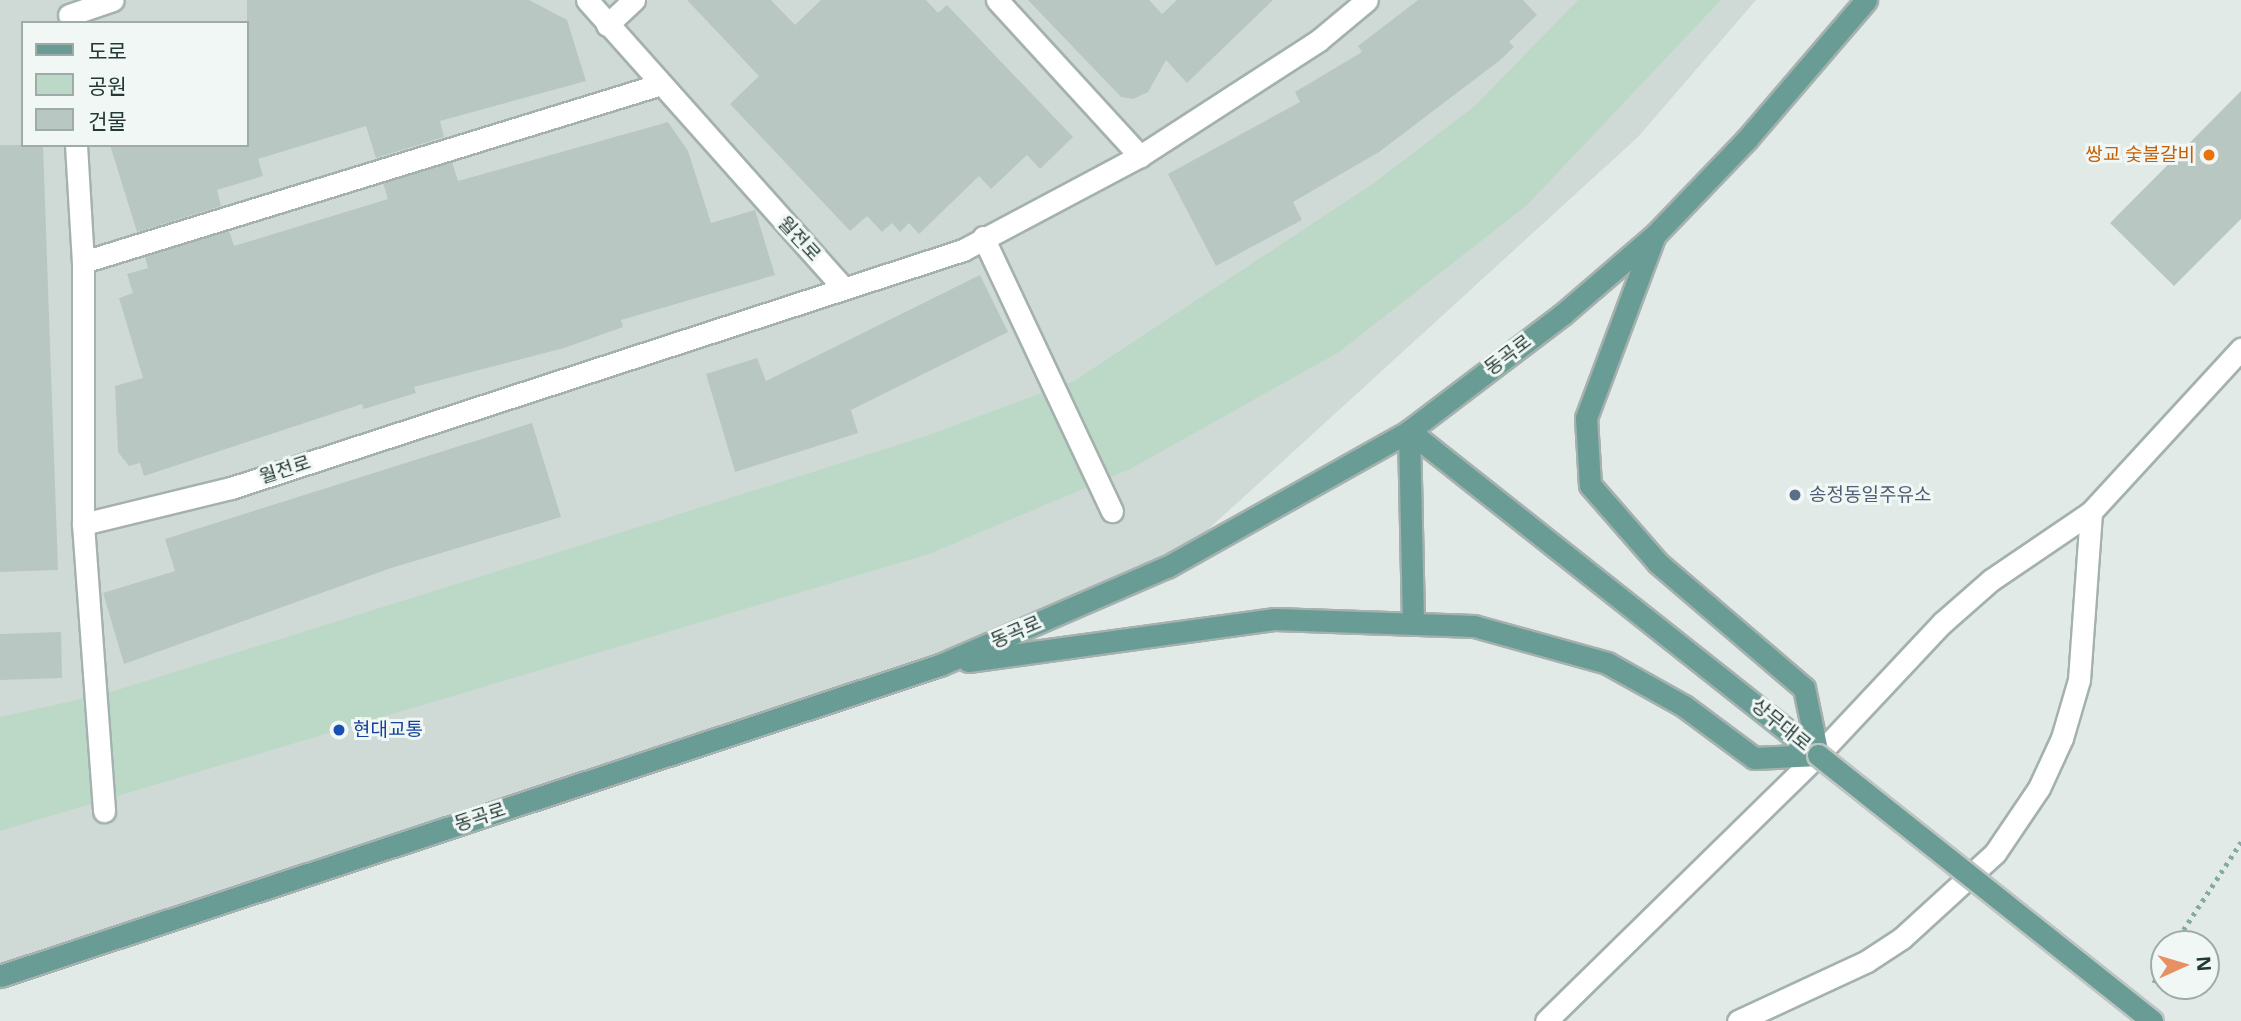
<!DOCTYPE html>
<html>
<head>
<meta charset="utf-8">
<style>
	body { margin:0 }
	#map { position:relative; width:2241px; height:1021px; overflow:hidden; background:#e1eae7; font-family:"Noto Sans","Noto Sans KR",sans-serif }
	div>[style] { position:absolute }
	.built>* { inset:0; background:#cfdad6 }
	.green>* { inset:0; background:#bbd9c6 }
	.building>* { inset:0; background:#b9c7c3 }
	.path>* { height:4.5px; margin-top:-2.25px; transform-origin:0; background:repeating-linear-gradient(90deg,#84aba3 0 3.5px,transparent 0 8.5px) }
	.roads { filter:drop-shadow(2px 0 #a4b1ae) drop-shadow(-2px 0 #a4b1ae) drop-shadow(0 2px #a4b1ae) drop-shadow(0 -2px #a4b1ae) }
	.minor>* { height:21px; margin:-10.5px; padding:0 10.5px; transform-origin:10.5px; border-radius:10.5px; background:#fff }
	.major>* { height:21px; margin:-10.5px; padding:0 10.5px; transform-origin:10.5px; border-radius:10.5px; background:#699c94 }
	.bridges { filter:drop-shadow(2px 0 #bdc4c2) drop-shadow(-2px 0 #bdc4c2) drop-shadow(0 2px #bdc4c2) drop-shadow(0 -2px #bdc4c2) }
	.major-bridge>* { height:21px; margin:-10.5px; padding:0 10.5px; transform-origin:10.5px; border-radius:10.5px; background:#699c94 }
	.dots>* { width:19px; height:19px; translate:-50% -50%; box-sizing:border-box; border:4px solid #f1f7f4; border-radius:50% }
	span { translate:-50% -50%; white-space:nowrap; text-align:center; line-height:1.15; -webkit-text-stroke:6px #f1f7f4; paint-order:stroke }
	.food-label { font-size:19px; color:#c56008 }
	.right { translate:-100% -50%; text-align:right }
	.street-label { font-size:19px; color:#233935 }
	.service-label { font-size:19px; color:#4e5e75 }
	.left { translate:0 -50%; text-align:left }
	.transit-label { font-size:19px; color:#164399 }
	.legend { position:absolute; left:21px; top:21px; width:228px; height:126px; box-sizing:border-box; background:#f1f7f4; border:2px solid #9faba8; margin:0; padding:9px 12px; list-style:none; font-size:21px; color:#233935 }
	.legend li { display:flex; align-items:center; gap:14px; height:35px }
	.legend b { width:35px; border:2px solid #9faba8 }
	.north { position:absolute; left:2150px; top:930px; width:70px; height:70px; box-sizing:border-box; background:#f1f7f4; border:2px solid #9faba8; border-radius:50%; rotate:86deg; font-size:19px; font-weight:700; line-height:28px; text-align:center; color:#233935 }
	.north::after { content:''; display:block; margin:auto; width:24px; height:32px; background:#e69063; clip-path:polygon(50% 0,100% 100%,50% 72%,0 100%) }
</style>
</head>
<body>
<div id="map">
	<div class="built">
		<div style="clip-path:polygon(evenodd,0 0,1756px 0,1638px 137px,1167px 567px,940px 665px,0 976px,0 0,23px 23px,247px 23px,247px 145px,23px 145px,23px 23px)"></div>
	</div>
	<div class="green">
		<div style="clip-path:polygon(1578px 0,1721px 0,1527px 205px,1339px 352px,1130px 469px,929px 554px,0 831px,0 717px,104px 694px,556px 553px,920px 438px,1074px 381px,1374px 183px,1476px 105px)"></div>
	</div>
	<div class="building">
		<div style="clip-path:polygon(247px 0,529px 0,567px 20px,586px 81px,440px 121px,444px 137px,376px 158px,366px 126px,258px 159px,263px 176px,217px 190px,221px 206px,137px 232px,110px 145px,247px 145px)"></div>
		<div style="clip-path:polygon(687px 0,771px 0,795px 25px,821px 0,926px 0,938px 13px,947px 5px,1073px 137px,1040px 169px,1027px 155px,991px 189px,979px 176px,919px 234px,909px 223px,900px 232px,892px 223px,882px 232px,867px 216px,850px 231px,730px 104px,759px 76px)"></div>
		<div style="clip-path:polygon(1028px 0,1149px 0,1162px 14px,1177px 0,1273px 0,1187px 83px,1166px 60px,1148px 92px,1133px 99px,1121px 97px)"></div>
		<div style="clip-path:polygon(1418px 0,1523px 0,1537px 15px,1509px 42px,1514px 47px,1499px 61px,1379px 152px,1293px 202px,1302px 220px,1216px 266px,1168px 174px,1300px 102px,1295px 92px,1362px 52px,1358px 46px)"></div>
		<div style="clip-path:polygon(2241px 91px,2241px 219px,2174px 286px,2110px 223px)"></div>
		<div style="clip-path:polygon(668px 122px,688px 151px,711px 223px,755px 210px,775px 275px,621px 320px,623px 327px,564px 348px,414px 387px,416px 393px,364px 409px,362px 404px,144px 476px,140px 463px,129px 466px,118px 452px,115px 386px,143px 378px,119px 298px,133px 293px,127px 274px,148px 268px,145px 257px,229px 231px,234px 246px,388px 199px,383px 183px,452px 162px,458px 181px)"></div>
		<div style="clip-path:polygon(0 145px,43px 145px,58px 570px,0 572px)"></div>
		<div style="clip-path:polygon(980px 275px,1008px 332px,851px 410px,858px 433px,735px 472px,706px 374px,757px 358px,766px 381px)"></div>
		<div style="clip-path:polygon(532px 423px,561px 517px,388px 569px,124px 664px,103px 593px,175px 571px,165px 539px)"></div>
		<div style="clip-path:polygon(61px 632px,62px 678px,0 680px,0 634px)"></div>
	</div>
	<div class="path">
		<div style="left:2174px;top:944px;width:122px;rotate:-56.7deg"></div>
		<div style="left:2154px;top:983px;width:25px;rotate:-67deg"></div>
	</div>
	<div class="roads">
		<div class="minor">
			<div style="left:587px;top:0;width:386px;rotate:48.3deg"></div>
			<div style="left:997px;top:0;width:212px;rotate:47.5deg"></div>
			<div style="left:69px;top:15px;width:46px;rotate:-18.8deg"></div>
			<div style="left:607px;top:25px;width:37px;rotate:-43deg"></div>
			<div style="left:76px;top:145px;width:117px;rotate:86.6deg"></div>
			<div style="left:83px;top:262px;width:262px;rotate:90deg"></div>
			<div style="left:83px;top:524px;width:152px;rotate:-13.7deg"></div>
			<div style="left:231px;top:488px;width:770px;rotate:-18.01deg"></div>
			<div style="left:963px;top:250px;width:200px;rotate:-28deg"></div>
			<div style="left:1140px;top:156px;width:213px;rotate:-32.9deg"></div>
			<div style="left:1319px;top:40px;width:62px;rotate:-39.8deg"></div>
			<div style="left:983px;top:237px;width:303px;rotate:64.8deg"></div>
			<div style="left:83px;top:262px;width:602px;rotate:-17.11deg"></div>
			<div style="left:83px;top:524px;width:288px;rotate:85.8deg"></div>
			<div style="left:1546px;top:1021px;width:380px;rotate:-44.4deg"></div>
			<div style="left:1818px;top:755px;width:181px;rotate:-46.8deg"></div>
			<div style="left:1942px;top:623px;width:65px;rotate:-41.3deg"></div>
			<div style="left:1991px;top:580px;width:121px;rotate:-34.2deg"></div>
			<div style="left:1738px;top:1021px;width:142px;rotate:-24.9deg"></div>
			<div style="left:1867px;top:961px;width:42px;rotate:-33.3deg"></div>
			<div style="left:1902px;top:938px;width:126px;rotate:-42.4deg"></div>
			<div style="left:1995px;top:853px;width:78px;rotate:-55.9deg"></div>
			<div style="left:2039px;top:788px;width:55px;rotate:-65.3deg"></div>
			<div style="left:2062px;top:738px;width:60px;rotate:-73.7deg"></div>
			<div style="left:2079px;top:680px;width:168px;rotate:-85.9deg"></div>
			<div style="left:2091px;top:512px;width:222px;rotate:-47.4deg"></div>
		</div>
		<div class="major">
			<div style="left:1654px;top:237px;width:193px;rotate:110.6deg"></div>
			<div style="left:1586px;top:418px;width:67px;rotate:86.6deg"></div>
			<div style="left:1590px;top:485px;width:103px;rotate:48.9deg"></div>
			<div style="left:1658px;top:563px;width:192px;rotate:40.6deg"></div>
			<div style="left:1804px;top:688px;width:68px;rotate:78.2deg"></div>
			<div style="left:1409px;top:431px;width:522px;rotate:38.39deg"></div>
			<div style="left:1409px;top:431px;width:189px;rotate:88.8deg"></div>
			<div style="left:968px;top:661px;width:310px;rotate:-7.8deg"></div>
			<div style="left:1275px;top:619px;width:199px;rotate:2deg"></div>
			<div style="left:1474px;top:626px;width:138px;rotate:15.5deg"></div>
			<div style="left:1607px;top:663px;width:88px;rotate:29.2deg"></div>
			<div style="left:1684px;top:706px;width:87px;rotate:36.6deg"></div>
			<div style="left:1754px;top:758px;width:64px;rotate:-2.7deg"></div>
			<div style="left:0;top:976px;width:990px;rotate:-18.31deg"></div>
			<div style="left:940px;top:665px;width:247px;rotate:-23.4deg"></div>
			<div style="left:1167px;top:567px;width:278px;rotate:-29.3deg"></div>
			<div style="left:1409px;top:431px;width:193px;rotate:-37.2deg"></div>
			<div style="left:1563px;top:314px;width:121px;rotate:-40.7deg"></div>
			<div style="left:1655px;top:235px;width:133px;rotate:-46.2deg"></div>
			<div style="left:1747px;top:139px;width:183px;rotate:-49.4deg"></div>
		</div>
	</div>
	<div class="bridges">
		<div class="major-bridge">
			<div style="left:1818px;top:755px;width:427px;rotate:38.5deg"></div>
		</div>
	</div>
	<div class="dots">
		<div style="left:2209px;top:155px;background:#e8710a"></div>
		<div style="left:1795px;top:495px;background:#5c6f8a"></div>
		<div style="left:339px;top:730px;background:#1a4fb4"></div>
	</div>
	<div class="food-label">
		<span class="right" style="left:2195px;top:155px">쌍교 숯불갈비</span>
	</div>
	<div class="street-label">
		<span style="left:799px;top:239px;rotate:47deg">월전로</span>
		<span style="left:1508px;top:355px;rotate:-37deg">동곡로</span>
		<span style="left:285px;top:470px;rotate:-18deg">월전로</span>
		<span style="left:1016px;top:632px;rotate:-23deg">동곡로</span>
		<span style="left:1781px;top:725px;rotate:39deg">상무대로</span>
		<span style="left:480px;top:817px;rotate:-18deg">동곡로</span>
	</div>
	<div class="service-label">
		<span class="left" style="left:1809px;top:495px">송정동일주유소</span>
	</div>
	<div class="transit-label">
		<span class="left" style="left:353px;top:730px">현대교통</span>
	</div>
	<ul class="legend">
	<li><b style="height:9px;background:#699c94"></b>도로</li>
	<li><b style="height:19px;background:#bbd9c6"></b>공원</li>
	<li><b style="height:19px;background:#b9c7c3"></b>건물</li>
	</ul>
	<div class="north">N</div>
</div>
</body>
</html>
